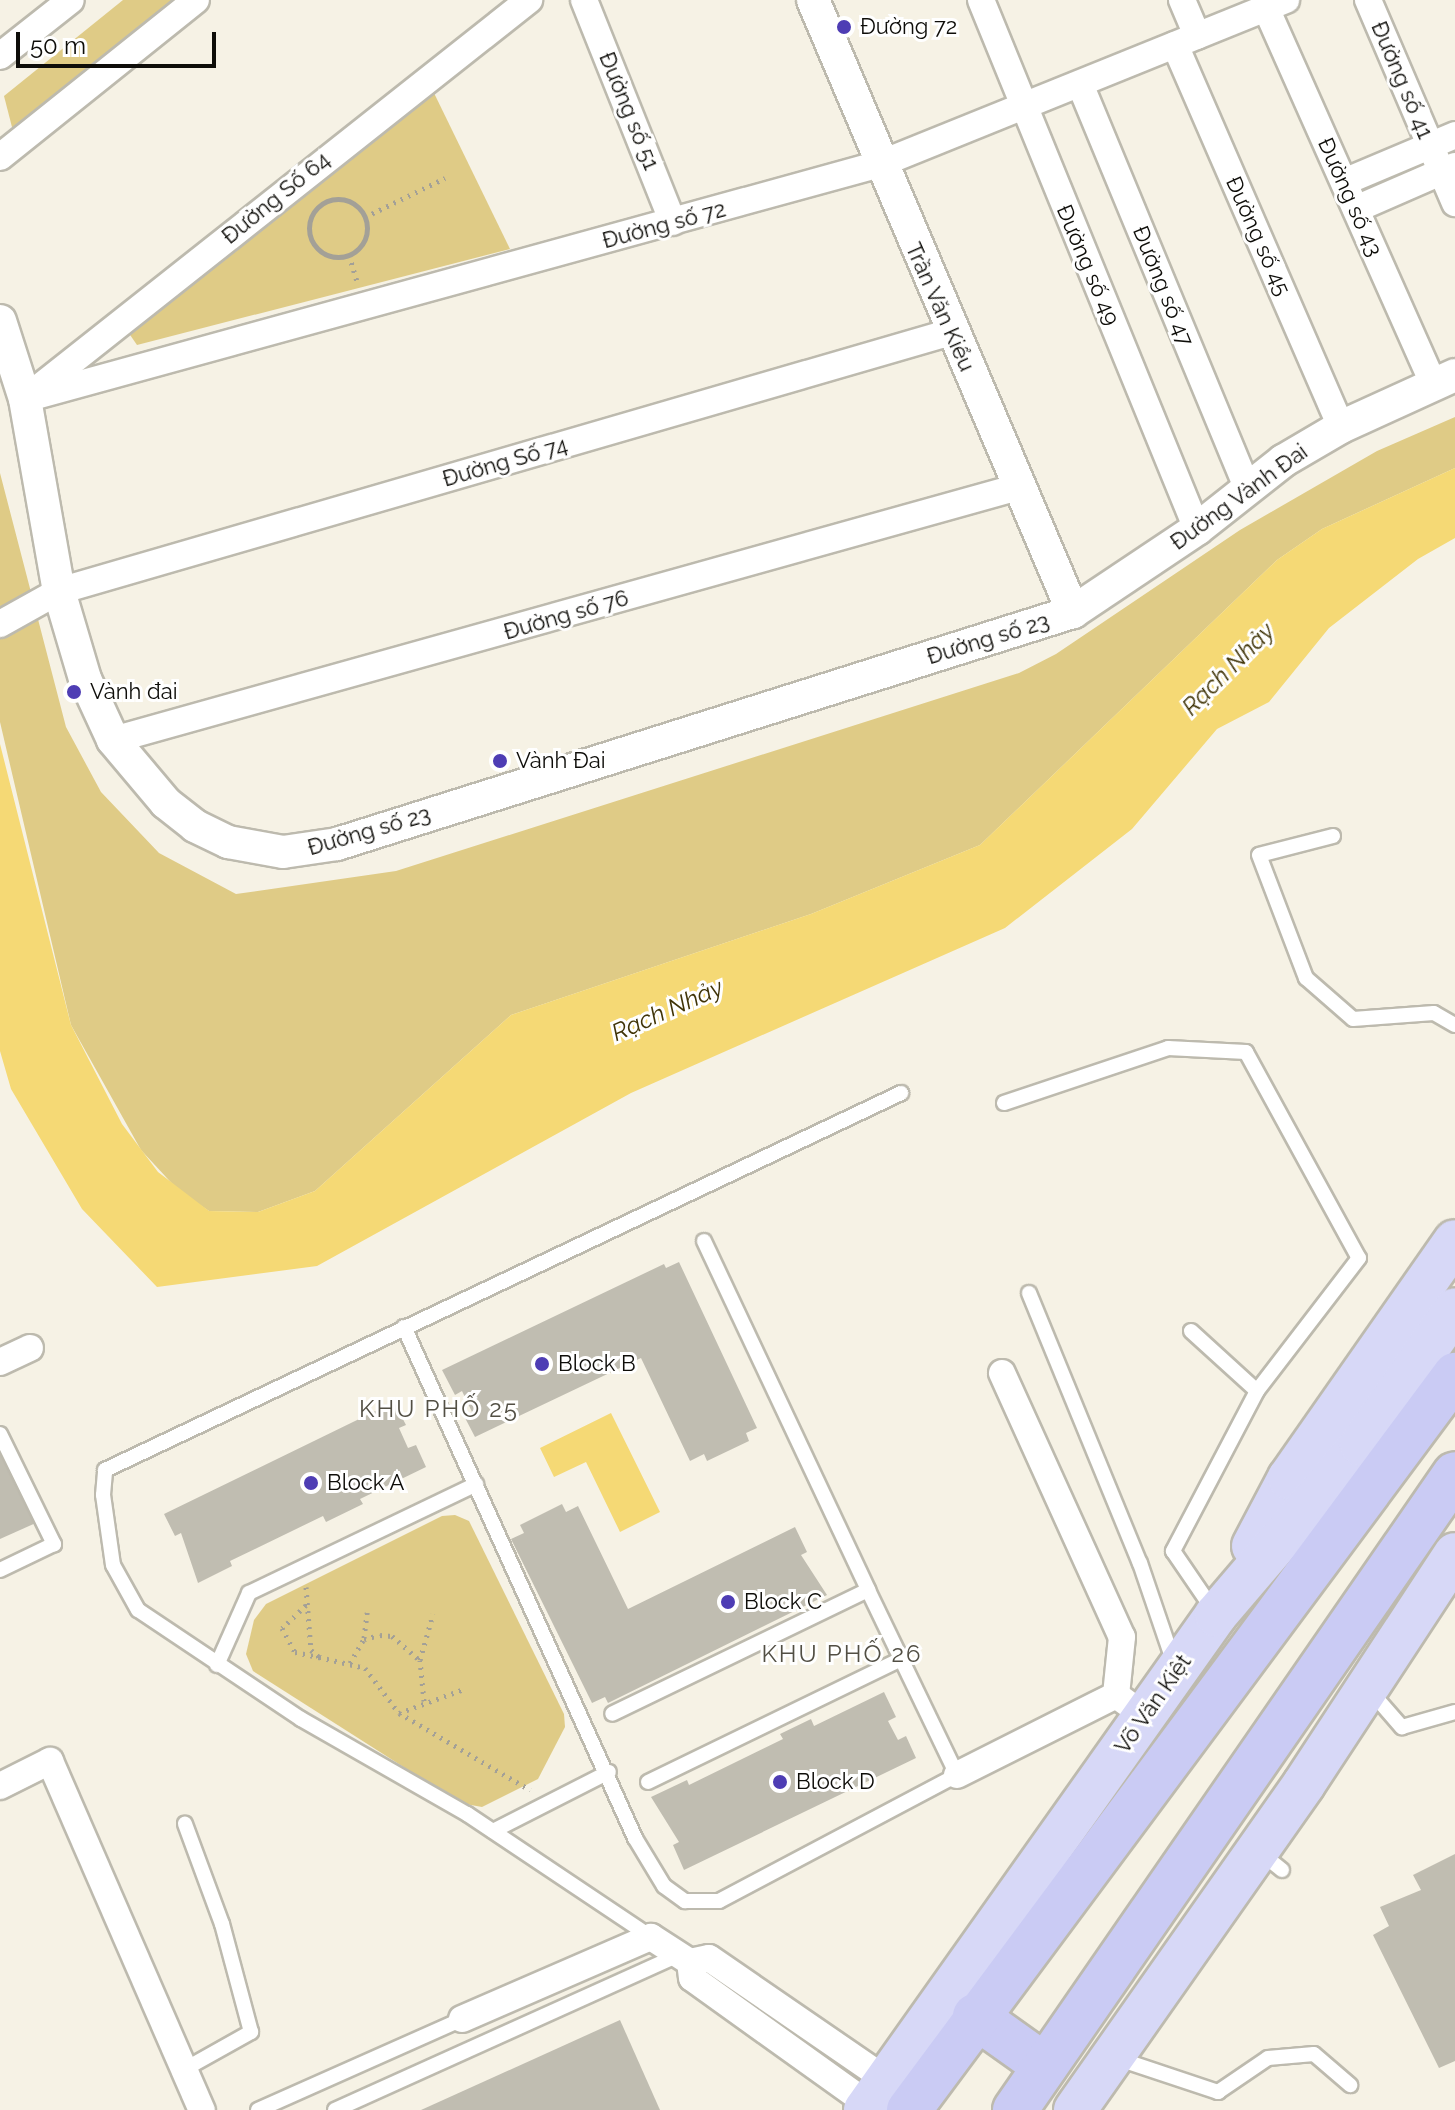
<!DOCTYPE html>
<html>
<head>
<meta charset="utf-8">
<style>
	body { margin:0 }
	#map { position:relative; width:1455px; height:2110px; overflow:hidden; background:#f6f2e5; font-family:Raleway,sans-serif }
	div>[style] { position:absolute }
	.green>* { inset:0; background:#dfcb86 }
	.water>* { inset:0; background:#f5d975 }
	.building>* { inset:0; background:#c0bdb1 }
	.path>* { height:5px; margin-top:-2.5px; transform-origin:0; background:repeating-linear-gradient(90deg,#a3a097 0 2px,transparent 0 8px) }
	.path>.ring { margin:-2.5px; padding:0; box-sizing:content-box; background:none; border:5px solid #a3a097; border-radius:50% }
	.roads { filter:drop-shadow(2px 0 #bdbaae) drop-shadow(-2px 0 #bdbaae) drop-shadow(0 2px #bdbaae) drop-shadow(0 -2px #bdbaae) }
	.service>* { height:14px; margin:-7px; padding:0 7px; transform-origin:7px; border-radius:7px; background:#fff }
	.minor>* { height:26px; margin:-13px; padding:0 13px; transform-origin:13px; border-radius:13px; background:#fff }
	.tertiary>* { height:32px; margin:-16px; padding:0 16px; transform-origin:16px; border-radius:16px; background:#fff }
	.primary>* { height:42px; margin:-21px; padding:0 21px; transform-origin:21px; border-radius:21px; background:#d7d8f7 }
	.trunk>* { height:44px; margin:-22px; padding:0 22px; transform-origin:22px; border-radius:22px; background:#cacbf4 }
	.dots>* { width:22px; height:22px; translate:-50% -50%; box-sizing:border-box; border:4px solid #fff; border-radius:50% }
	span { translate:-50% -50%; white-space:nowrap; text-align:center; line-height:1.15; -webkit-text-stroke:6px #fff; paint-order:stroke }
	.poi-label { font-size:22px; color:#0e0d09 }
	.left { translate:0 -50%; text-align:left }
	.street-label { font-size:22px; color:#0e0d09 }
	.water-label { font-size:24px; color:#403407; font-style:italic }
	.neighbourhood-label { font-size:24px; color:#524f44; letter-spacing:2px }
	.scale { position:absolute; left:16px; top:32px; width:200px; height:36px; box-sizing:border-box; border:4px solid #0e0d09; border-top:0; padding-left:10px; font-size:24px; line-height:28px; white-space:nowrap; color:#0e0d09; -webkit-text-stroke:6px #fff; paint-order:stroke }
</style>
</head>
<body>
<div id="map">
	<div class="green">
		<div style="clip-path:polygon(123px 0,176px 0,13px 131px,4px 96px)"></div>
		<div style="clip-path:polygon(433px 91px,510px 249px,137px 345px,126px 329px)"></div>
		<div style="clip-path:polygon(1455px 417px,1455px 468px,1322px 529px,1277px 560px,980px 845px,811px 914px,511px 1015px,315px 1191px,258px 1212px,209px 1211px,178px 1190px,141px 1150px,71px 1025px,0 722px,0 473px,66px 727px,101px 792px,159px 853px,236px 894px,396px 871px,1019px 673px,1056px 654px,1240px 530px,1377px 451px)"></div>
		<div style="clip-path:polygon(455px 1515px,469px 1521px,564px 1714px,565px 1727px,538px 1779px,482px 1807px,460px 1803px,253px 1671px,246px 1654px,254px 1620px,266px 1604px,442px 1516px)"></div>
	</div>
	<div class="water">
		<div style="clip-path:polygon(1455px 468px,1455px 538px,1418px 559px,1329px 628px,1269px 702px,1217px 729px,1132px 829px,1005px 928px,631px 1093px,317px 1266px,157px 1287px,82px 1209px,11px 1089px,0 1051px,0 744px,71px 1025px,122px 1124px,158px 1172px,209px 1211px,258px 1212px,315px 1191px,511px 1015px,811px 914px,980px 845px,1277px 560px,1322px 529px)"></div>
		<div style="clip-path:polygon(611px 1413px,660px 1512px,620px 1532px,586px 1462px,554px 1477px,540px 1448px)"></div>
	</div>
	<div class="building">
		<div style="clip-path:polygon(679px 1262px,757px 1428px,746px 1433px,749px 1441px,707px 1461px,704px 1454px,690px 1461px,641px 1358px,475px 1437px,464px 1416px,472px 1412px,462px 1391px,455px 1395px,442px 1370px,664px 1264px,666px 1268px)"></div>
		<div style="clip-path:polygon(394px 1402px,406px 1425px,399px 1428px,408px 1448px,416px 1445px,426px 1467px,360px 1499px,363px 1504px,326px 1522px,323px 1516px,230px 1561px,232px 1566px,198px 1583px,181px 1533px,175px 1536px,164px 1514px)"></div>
		<div style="clip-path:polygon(0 1445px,38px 1522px,0 1539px)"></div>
		<div style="clip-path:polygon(562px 1504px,566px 1512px,578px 1506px,628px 1609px,795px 1527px,807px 1552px,801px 1555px,827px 1595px,608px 1703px,605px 1697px,592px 1703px,511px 1539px,524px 1533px,520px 1525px)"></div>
		<div style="clip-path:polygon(884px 1692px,896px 1717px,888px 1721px,898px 1740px,906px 1736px,916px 1758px,684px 1870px,673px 1845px,679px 1842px,651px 1797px,687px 1780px,689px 1785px,783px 1739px,780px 1734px,811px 1719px,814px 1726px)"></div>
		<div style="clip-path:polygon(1455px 1854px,1455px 2061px,1439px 2068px,1373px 1935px,1389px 1926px,1380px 1907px,1421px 1890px,1413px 1875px)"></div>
		<div style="clip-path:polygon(620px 2020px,660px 2110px,421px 2110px)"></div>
	</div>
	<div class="path">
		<div class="ring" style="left:309px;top:199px;width:53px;height:53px"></div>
		<div style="left:365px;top:217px;width:89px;rotate:-26deg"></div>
		<div style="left:349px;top:255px;width:27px;rotate:73deg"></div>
		<div style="left:306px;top:1587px;width:63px;rotate:85.5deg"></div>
		<div style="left:311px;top:1650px;width:11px;rotate:41deg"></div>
		<div style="left:319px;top:1657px;width:47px;rotate:13.4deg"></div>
		<div style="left:365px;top:1668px;width:56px;rotate:52.9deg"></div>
		<div style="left:399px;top:1713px;width:152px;rotate:30.4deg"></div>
		<div style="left:306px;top:1605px;width:33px;rotate:136deg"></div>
		<div style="left:282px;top:1628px;width:27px;rotate:62deg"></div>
		<div style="left:295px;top:1652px;width:25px;rotate:12deg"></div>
		<div style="left:364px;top:1638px;width:26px;rotate:-83deg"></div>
		<div style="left:350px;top:1663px;width:28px;rotate:-60deg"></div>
		<div style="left:364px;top:1639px;width:16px;rotate:-14deg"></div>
		<div style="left:380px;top:1635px;width:12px;rotate:5deg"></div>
		<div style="left:392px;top:1636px;width:37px;rotate:41deg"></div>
		<div style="left:424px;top:1701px;width:41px;rotate:-95.6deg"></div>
		<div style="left:420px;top:1660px;width:48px;rotate:-74.2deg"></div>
		<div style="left:399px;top:1713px;width:69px;rotate:-20.3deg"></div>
	</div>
	<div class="roads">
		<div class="service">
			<div style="left:1333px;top:836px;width:76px;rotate:165.6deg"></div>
			<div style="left:1259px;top:855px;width:132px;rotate:69.1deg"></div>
			<div style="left:1306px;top:978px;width:62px;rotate:41.1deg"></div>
			<div style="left:1353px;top:1019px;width:81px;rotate:-4.2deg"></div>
			<div style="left:1434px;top:1013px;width:24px;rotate:30deg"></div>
			<div style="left:1004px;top:1103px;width:173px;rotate:-18.5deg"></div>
			<div style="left:1168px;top:1048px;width:78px;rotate:2.9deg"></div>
			<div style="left:1246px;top:1052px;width:235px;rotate:61.3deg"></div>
			<div style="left:1359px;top:1258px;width:168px;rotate:127.5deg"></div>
			<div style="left:704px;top:1241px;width:386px;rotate:64.8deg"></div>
			<div style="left:1029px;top:1293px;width:292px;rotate:67.7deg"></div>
			<div style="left:1140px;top:1563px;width:106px;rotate:71.2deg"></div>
			<div style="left:404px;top:1327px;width:561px;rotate:65.67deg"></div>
			<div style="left:635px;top:1838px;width:56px;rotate:58.9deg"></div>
			<div style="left:664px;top:1886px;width:26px;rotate:36deg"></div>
			<div style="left:685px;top:1901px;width:34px"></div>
			<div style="left:719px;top:1901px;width:269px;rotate:-27.9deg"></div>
			<div style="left:957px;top:1775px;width:205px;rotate:-115.7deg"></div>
			<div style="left:868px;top:1590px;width:284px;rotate:154.2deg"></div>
			<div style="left:1191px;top:1331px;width:89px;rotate:42.3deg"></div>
			<div style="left:1257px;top:1391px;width:181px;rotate:117.7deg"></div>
			<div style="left:1173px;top:1551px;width:73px;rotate:55.7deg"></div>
			<div style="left:0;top:1434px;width:123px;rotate:63.9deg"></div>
			<div style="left:54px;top:1544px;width:60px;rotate:154.3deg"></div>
			<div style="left:217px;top:1665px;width:79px;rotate:-66deg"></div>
			<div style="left:249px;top:1593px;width:252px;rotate:-25.6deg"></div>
			<div style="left:1379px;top:1701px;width:35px;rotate:49deg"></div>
			<div style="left:1402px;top:1727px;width:55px;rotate:-15.8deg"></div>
			<div style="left:648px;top:1782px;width:281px;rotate:-25.9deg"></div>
			<div style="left:493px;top:1831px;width:130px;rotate:-27deg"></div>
			<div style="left:1261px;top:1853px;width:27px;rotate:39deg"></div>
			<div style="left:651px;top:1937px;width:221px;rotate:-146.2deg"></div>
			<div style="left:467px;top:1814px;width:191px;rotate:-150.2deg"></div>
			<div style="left:301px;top:1719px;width:196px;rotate:-146.2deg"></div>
			<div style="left:138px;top:1610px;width:51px;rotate:-119.1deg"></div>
			<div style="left:113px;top:1565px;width:71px;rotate:-98.1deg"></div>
			<div style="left:103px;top:1495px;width:25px;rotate:-85deg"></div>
			<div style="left:105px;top:1470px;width:881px;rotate:-25.34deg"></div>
			<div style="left:1116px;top:2058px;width:108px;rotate:18.4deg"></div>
			<div style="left:1218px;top:2092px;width:60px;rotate:-34.2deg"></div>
			<div style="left:1268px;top:2058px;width:46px;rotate:-5deg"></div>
			<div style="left:1314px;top:2054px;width:48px;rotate:40.7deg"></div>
			<div style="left:185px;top:2069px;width:76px;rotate:-29.3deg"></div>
			<div style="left:251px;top:2032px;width:112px;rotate:-105deg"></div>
			<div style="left:222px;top:1924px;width:107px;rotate:-110.3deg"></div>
			<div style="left:258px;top:2110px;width:223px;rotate:-24deg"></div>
			<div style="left:335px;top:2110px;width:379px;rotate:-24.3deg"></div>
		</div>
		<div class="minor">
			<div style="left:584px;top:0;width:239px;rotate:68.2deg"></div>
			<div style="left:981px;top:0;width:571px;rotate:67.79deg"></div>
			<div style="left:1182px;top:0;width:39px;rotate:67deg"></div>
			<div style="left:1368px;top:0;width:221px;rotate:66.8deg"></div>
			<div style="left:1266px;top:8px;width:413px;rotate:66deg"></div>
			<div style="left:1175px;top:45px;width:417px;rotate:66.5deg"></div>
			<div style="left:0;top:56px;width:90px;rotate:-38.3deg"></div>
			<div style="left:1080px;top:84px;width:437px;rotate:67.5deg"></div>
			<div style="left:0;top:157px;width:251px;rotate:-38.7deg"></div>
			<div style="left:1344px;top:182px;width:121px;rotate:-22.9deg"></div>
			<div style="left:1356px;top:209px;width:108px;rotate:-23.5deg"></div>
			<div style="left:36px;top:390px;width:629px;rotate:-38.35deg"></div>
			<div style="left:25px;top:399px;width:887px;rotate:-15.37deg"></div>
			<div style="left:880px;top:164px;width:438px;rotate:-22deg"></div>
			<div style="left:0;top:624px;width:68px;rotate:-29.2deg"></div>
			<div style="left:59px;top:591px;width:929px;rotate:-16.19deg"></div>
			<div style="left:113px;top:740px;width:940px;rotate:-15.62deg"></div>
			<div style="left:0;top:1362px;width:33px;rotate:-25deg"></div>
			<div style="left:1002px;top:1373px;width:290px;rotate:65.6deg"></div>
			<div style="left:1122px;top:1637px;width:58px;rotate:95.9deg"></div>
			<div style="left:957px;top:1775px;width:178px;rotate:-26.7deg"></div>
			<div style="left:1116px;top:1695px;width:17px;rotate:36deg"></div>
			<div style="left:0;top:1786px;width:56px;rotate:-26.6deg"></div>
			<div style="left:50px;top:1761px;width:381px;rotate:66.5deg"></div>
			<div style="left:462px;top:2019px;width:206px;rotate:-23.5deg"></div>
			<div style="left:651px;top:1937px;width:46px;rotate:32.7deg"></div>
			<div style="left:868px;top:2104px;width:216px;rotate:-144.4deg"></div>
			<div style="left:692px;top:1978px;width:16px;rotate:-97deg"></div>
			<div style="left:690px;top:1962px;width:19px;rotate:-12deg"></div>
			<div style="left:709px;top:1958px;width:214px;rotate:34.5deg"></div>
		</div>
		<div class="tertiary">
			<div style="left:813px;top:0;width:665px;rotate:66.98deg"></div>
			<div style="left:0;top:321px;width:82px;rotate:72.2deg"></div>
			<div style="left:25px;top:399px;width:195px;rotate:80deg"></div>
			<div style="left:59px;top:591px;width:92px;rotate:73.5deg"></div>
			<div style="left:85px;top:679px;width:67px;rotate:65.3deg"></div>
			<div style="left:113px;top:740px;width:82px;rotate:49.9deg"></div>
			<div style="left:166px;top:803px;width:37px;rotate:38deg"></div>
			<div style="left:195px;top:826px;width:37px;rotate:26deg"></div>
			<div style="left:228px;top:842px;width:56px;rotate:10.3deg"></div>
			<div style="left:283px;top:852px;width:55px;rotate:-8.4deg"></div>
			<div style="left:337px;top:844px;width:772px;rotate:-17.5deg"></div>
			<div style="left:1073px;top:612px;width:149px;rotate:-33.8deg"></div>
			<div style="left:1197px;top:529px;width:110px;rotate:-38.3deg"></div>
			<div style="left:1283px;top:461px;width:67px;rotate:-30.4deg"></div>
			<div style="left:1341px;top:427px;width:125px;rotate:-24.5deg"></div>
		</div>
		<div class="primary">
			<div style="left:1253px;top:1546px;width:77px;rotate:-62.1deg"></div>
			<div style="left:1289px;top:1478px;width:289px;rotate:-55deg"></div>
			<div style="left:865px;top:2110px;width:607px;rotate:-54.66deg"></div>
			<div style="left:1216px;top:1615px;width:223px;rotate:-49.5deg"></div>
			<div style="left:1361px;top:1445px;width:165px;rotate:-55.3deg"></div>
			<div style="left:1075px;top:2110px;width:398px;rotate:-54.9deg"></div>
			<div style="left:1304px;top:1784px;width:275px;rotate:-56.7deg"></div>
		</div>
		<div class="trunk">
			<div style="left:975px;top:2016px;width:86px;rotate:35.5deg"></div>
			<div style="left:909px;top:2110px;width:916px;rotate:-53.39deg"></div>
			<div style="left:1015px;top:2110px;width:773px;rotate:-55.32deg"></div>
		</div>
	</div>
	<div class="dots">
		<div style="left:844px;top:27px;background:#4e3db4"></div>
		<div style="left:74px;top:692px;background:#4e3db4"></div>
		<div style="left:500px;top:761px;background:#4e3db4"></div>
		<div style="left:542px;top:1364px;background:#4e3db4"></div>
		<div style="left:311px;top:1483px;background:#4e3db4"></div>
		<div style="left:728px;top:1602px;background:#4e3db4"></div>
		<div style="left:780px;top:1782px;background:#4e3db4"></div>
	</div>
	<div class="poi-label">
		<span class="left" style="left:860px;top:27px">Đường 72</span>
		<span class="left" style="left:90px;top:692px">Vành đai</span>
		<span class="left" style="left:516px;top:761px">Vành Đai</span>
		<span class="left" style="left:558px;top:1364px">Block B</span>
		<span class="left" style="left:327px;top:1483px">Block A</span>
		<span class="left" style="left:744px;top:1602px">Block C</span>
		<span class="left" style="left:796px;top:1782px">Block D</span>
	</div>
	<div class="street-label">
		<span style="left:1402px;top:80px;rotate:67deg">Đường số 41</span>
		<span style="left:629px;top:111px;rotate:68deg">Đường số 51</span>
		<span style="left:1350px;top:197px;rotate:66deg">Đường số 43</span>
		<span style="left:276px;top:198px;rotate:-39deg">Đường Số 64</span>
		<span style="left:664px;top:225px;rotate:-15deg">Đường số 72</span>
		<span style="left:1258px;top:236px;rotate:66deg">Đường số 45</span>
		<span style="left:1088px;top:265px;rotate:67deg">Đường số 49</span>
		<span style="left:1163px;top:286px;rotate:68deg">Đường số 47</span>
		<span style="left:940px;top:307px;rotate:66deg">Trần Văn Kiểu</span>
		<span style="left:505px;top:462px;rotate:-16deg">Đường Số 74</span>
		<span style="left:1239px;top:497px;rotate:-36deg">Đường Vành Đai</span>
		<span style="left:566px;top:615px;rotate:-16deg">Đường số 76</span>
		<span style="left:988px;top:639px;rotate:-17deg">Đường số 23</span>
		<span style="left:369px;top:831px;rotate:-16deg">Đường số 23</span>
		<span style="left:1153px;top:1704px;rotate:-55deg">Võ Văn Kiệt</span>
	</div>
	<div class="water-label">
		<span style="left:1228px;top:669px;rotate:-45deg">Rạch Nhảy</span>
		<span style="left:667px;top:1010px;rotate:-24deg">Rạch Nhảy</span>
	</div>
	<div class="neighbourhood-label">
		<span style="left:439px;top:1409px">KHU PHỐ 25</span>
		<span style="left:842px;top:1654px">KHU PHỐ 26</span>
	</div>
	<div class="scale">50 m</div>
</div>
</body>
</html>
